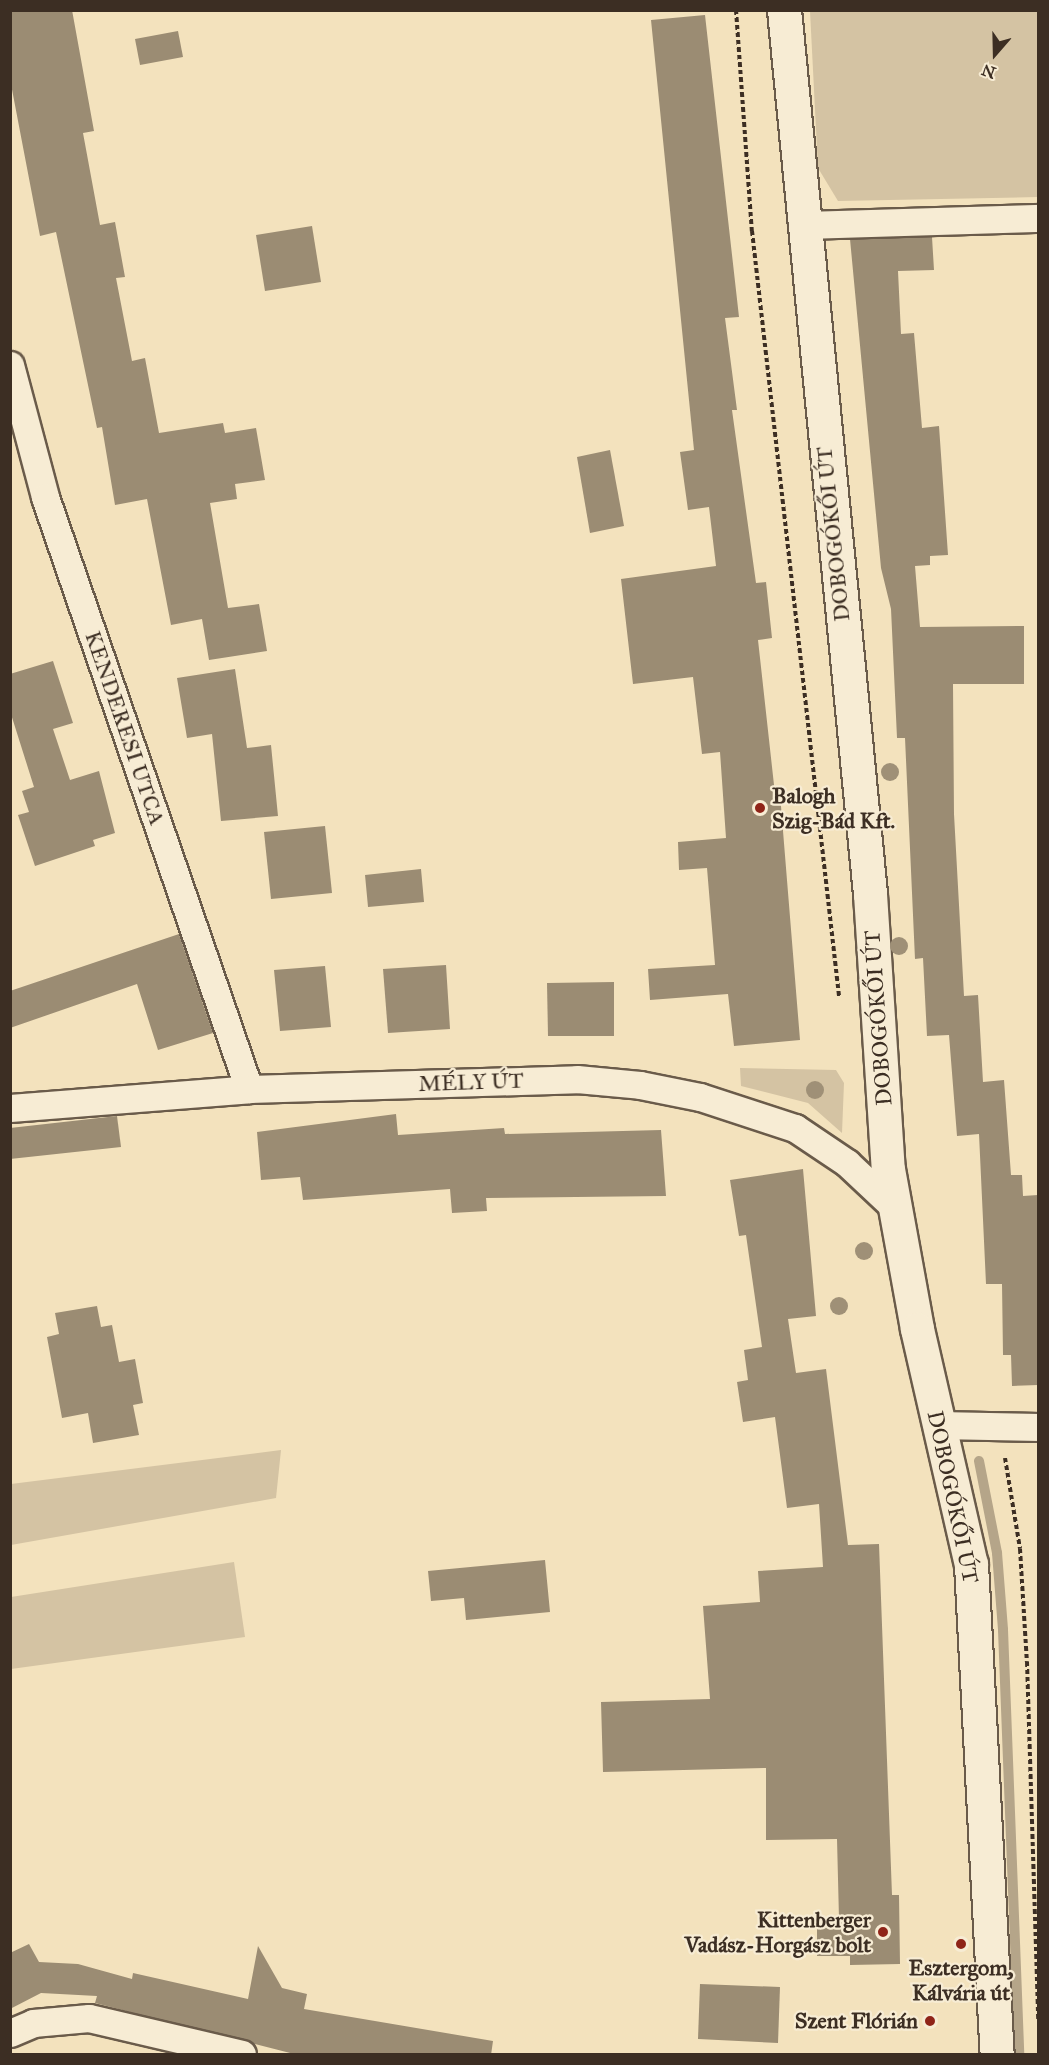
<!DOCTYPE html>
<html>
<head>
<meta charset="utf-8">
<style>
	body { margin:0 }
	#map { position:relative; width:1049px; height:2065px; overflow:hidden; background:#f3e2bd; font-family:"IM FELL Great Primer",serif }
	div>[style] { position:absolute }
	.green>* { inset:0; background:#d4c3a3 }
	.stream>* { height:10px; margin:-5px; padding:0 5px; transform-origin:5px; border-radius:5px; background:#b5a589 }
	.building>* { inset:0; background:#9b8c73 }
	.path>* { height:4px; margin-top:-2px; transform-origin:0; background:repeating-linear-gradient(90deg,#3c2e23 0 4.5px,transparent 0 7.5px) }
	.roads { filter:drop-shadow(2px 0 #6a5b4a) drop-shadow(-2px 0 #6a5b4a) drop-shadow(0 2px #6a5b4a) drop-shadow(0 -2px #6a5b4a) }
	.minor>* { height:27px; margin:-13.5px; padding:0 13.5px; transform-origin:13.5px; border-radius:13.5px; background:#f7ecd4 }
	.secondary>* { height:33px; margin:-16.5px; padding:0 16.5px; transform-origin:16.5px; border-radius:16.5px; background:#f7ecd4 }
	.trees>* { width:18px; height:18px; margin:-9px; border-radius:50%; background:#9f9077 }
	.dots>* { width:16px; height:16px; translate:-50% -50%; box-sizing:border-box; border:3px solid #f7ecd4; border-radius:50% }
	span { translate:-50% -50%; white-space:nowrap; text-align:center; line-height:1.15; -webkit-text-stroke:4.5px #f7ecd4; paint-order:stroke }
	.street-label { font-size:22px; color:#3c2e23 }
	.poi-label { font-size:22px; color:#3c2e23; font-weight:700 }
	.left { translate:0 -50%; text-align:left }
	.right { translate:-100% -50%; text-align:right }
	.frame { position:absolute; inset:0; border:12px solid #3c2e23; pointer-events:none }
	.north { position:absolute; left:965px; top:24px; width:60px; height:60px; -webkit-text-stroke:4px #f7ecd4; paint-order:stroke; rotate:200deg; font-size:16px; font-weight:700; line-height:24px; text-align:center; color:#3c2e23 }
	.north::after { content:''; display:block; margin:auto; width:21px; height:27px; background:#3c2e23; clip-path:polygon(50% 0,100% 100%,50% 72%,0 100%) }
</style>
</head>
<body>
<div id="map">
	<div class="green">
		<div style="clip-path:polygon(810px 11px,1038px 11px,1038px 197px,838px 201px,818px 168px)"></div>
		<div style="clip-path:polygon(740px 1068px,836px 1070px,844px 1083px,842px 1133px,808px 1103px,741px 1086px)"></div>
		<div style="clip-path:polygon(281px 1450px,276px 1498px,11px 1545px,11px 1484px)"></div>
		<div style="clip-path:polygon(234px 1562px,245px 1637px,11px 1669px,11px 1597px)"></div>
	</div>
	<div class="stream">
		<div style="left:979px;top:1461px;width:94px;rotate:78.9deg"></div>
		<div style="left:997px;top:1553px;width:77px;rotate:85.5deg"></div>
		<div style="left:1003px;top:1630px;width:424px;rotate:87.8deg"></div>
	</div>
	<div class="building">
		<div style="clip-path:polygon(10px 10px,72px 10px,94px 131px,83px 133px,100px 225px,115px 222px,125px 277px,116px 278px,132px 361px,145px 358px,159px 433px,223px 423px,225px 433px,256px 428px,265px 480px,235px 484px,237px 499px,210px 503px,228px 608px,259px 604px,267px 651px,209px 660px,202px 619px,171px 625px,147px 499px,115px 505px,102px 427px,97px 428px,56px 232px,40px 236px,10px 79px)"></div>
		<div style="clip-path:polygon(705px 15px,739px 317px,725px 318px,737px 410px,732px 410px,756px 583px,766px 582px,772px 638px,758px 640px,775px 794px,780px 794px,800px 1040px,734px 1046px,728px 994px,650px 1000px,648px 969px,715px 965px,707px 868px,679px 870px,678px 842px,726px 838px,720px 752px,702px 754px,693px 677px,633px 684px,621px 579px,716px 566px,709px 507px,688px 510px,680px 452px,694px 450px,651px 20px)"></div>
		<div style="clip-path:polygon(178px 31px,183px 57px,140px 65px,135px 39px)"></div>
		<div style="clip-path:polygon(312px 226px,321px 282px,265px 291px,256px 235px)"></div>
		<div style="clip-path:polygon(932px 237px,934px 270px,898px 271px,901px 334px,914px 333px,922px 428px,939px 426px,948px 555px,930px 556px,930px 565px,915px 566px,920px 627px,1024px 626px,1024px 684px,953px 684px,954px 814px,964px 996px,978px 995px,983px 1082px,1004px 1080px,1011px 1175px,1022px 1175px,1023px 1196px,1038px 1195px,1038px 1385px,1012px 1386px,1011px 1355px,1003px 1355px,1002px 1284px,986px 1284px,979px 1134px,957px 1136px,949px 1035px,927px 1036px,923px 958px,915px 959px,905px 738px,897px 738px,891px 609px,881px 568px,850px 239px)"></div>
		<div style="clip-path:polygon(610px 450px,624px 526px,590px 533px,577px 457px)"></div>
		<div style="clip-path:polygon(53px 661px,73px 723px,53px 729px,70px 780px,99px 771px,115px 833px,93px 840px,95px 846px,35px 866px,18px 815px,29px 812px,22px 791px,34px 787px,10px 711px,10px 674px)"></div>
		<div style="clip-path:polygon(235px 669px,247px 748px,271px 745px,278px 816px,221px 821px,212px 734px,187px 738px,177px 678px)"></div>
		<div style="clip-path:polygon(325px 826px,332px 893px,271px 899px,264px 832px)"></div>
		<div style="clip-path:polygon(421px 869px,424px 902px,368px 907px,365px 875px)"></div>
		<div style="clip-path:polygon(179px 934px,213px 1033px,158px 1050px,137px 984px,10px 1028px,10px 991px)"></div>
		<div style="clip-path:polygon(446px 965px,450px 1029px,388px 1033px,383px 969px)"></div>
		<div style="clip-path:polygon(325px 966px,331px 1027px,280px 1031px,274px 970px)"></div>
		<div style="clip-path:polygon(614px 982px,614px 1036px,548px 1036px,547px 983px)"></div>
		<div style="clip-path:polygon(396px 1114px,398px 1135px,504px 1128px,505px 1134px,661px 1130px,666px 1196px,486px 1198px,487px 1211px,452px 1213px,450px 1189px,303px 1200px,300px 1177px,261px 1180px,257px 1132px)"></div>
		<div style="clip-path:polygon(117px 1116px,121px 1147px,10px 1159px,10px 1128px)"></div>
		<div style="clip-path:polygon(803px 1169px,816px 1316px,788px 1319px,796px 1373px,826px 1369px,848px 1545px,879px 1544px,892px 1895px,899px 1895px,900px 1964px,850px 1965px,850px 1956px,817px 1956px,817px 1920px,839px 1919px,837px 1839px,766px 1840px,766px 1768px,603px 1772px,601px 1702px,710px 1699px,703px 1606px,760px 1602px,758px 1571px,823px 1567px,819px 1504px,787px 1508px,775px 1417px,743px 1422px,737px 1382px,748px 1380px,744px 1350px,762px 1347px,746px 1235px,739px 1236px,730px 1180px)"></div>
		<div style="clip-path:polygon(97px 1306px,101px 1327px,112px 1325px,119px 1362px,135px 1359px,143px 1403px,133px 1405px,139px 1435px,93px 1443px,88px 1413px,62px 1418px,47px 1337px,59px 1334px,55px 1313px)"></div>
		<div style="clip-path:polygon(545px 1560px,550px 1612px,466px 1620px,464px 1598px,431px 1601px,428px 1571px)"></div>
		<div style="clip-path:polygon(29px 1944px,39px 1962px,78px 1964px,132px 1979px,133px 1973px,248px 1999px,258px 1946px,282px 1988px,307px 1994px,304px 2009px,493px 2041px,491px 2055px,298px 2055px,95px 2003px,97px 1996px,41px 1993px,10px 2009px,10px 1953px)"></div>
		<div style="clip-path:polygon(700px 1984px,780px 1987px,778px 2043px,698px 2039px)"></div>
	</div>
	<div class="path">
		<div style="left:736px;top:10px;width:222px;rotate:85.9deg"></div>
		<div style="left:752px;top:231px;width:770px;rotate:83.51deg"></div>
		<div style="left:1005px;top:1458px;width:92px;rotate:80.6deg"></div>
		<div style="left:1020px;top:1549px;width:113px;rotate:86.5deg"></div>
		<div style="left:1027px;top:1662px;width:357px;rotate:88.2deg"></div>
	</div>
	<div class="roads">
		<div class="minor">
			<div style="left:802px;top:225px;width:236px;rotate:-1.7deg"></div>
			<div style="left:10px;top:365px;width:137px;rotate:75.1deg"></div>
			<div style="left:45px;top:497px;width:626px;rotate:70.99deg"></div>
			<div style="left:10px;top:1108px;width:240px;rotate:-4.5deg"></div>
			<div style="left:249px;top:1089px;width:328px;rotate:-1.7deg"></div>
			<div style="left:577px;top:1079px;width:63px;rotate:5.4deg"></div>
			<div style="left:640px;top:1085px;width:61px;rotate:11.3deg"></div>
			<div style="left:700px;top:1097px;width:100px;rotate:18.1deg"></div>
			<div style="left:795px;top:1128px;width:63px;rotate:33.9deg"></div>
			<div style="left:847px;top:1163px;width:69px;rotate:43.2deg"></div>
			<div style="left:939px;top:1425px;width:99px;rotate:1.2deg"></div>
			<div style="left:10px;top:2033px;width:25px;rotate:-23deg"></div>
			<div style="left:33px;top:2023px;width:56px;rotate:-5.1deg"></div>
			<div style="left:89px;top:2018px;width:157px;rotate:13.2deg"></div>
		</div>
		<div class="secondary">
			<div style="left:784px;top:10px;width:888px;rotate:84.44deg"></div>
			<div style="left:870px;top:894px;width:276px;rotate:86.3deg"></div>
			<div style="left:888px;top:1169px;width:163px;rotate:79.7deg"></div>
			<div style="left:917px;top:1329px;width:241px;rotate:77.1deg"></div>
			<div style="left:971px;top:1564px;width:491px;rotate:87deg"></div>
		</div>
	</div>
	<div class="trees">
		<div style="left:890px;top:772px"></div>
		<div style="left:899px;top:946px"></div>
		<div style="left:815px;top:1090px"></div>
		<div style="left:864px;top:1251px"></div>
		<div style="left:839px;top:1306px"></div>
	</div>
	<div class="dots">
		<div style="left:760px;top:808px;background:#8f2418"></div>
		<div style="left:883px;top:1932px;background:#8f2418"></div>
		<div style="left:961px;top:1944px;background:#8f2418"></div>
		<div style="left:930px;top:2021px;background:#8f2418"></div>
	</div>
	<div class="street-label">
		<span style="left:833px;top:534px;rotate:-96deg">DOBOGÓKŐI ÚT</span>
		<span style="left:125px;top:728px;rotate:71deg">KENDERESI UTCA</span>
		<span style="left:878px;top:1018px;rotate:-94deg">DOBOGÓKŐI ÚT</span>
		<span style="left:471px;top:1082px;rotate:-2deg">MÉLY ÚT</span>
		<span style="left:953px;top:1497px;rotate:78deg">DOBOGÓKŐI ÚT</span>
	</div>
	<div class="poi-label">
		<span class="left" style="left:772px;top:808px">Balogh<br>Szig-Bád Kft.</span>
		<span class="right" style="left:871px;top:1932px">Kittenberger<br>Vadász-Horgász bolt</span>
		<span style="left:961px;top:1980px">Esztergom,<br>Kálvária út</span>
		<span class="right" style="left:918px;top:2021px">Szent Flórián</span>
	</div>
	<div class="frame"></div>
	<div class="north">N</div>
</div>
</body>
</html>
